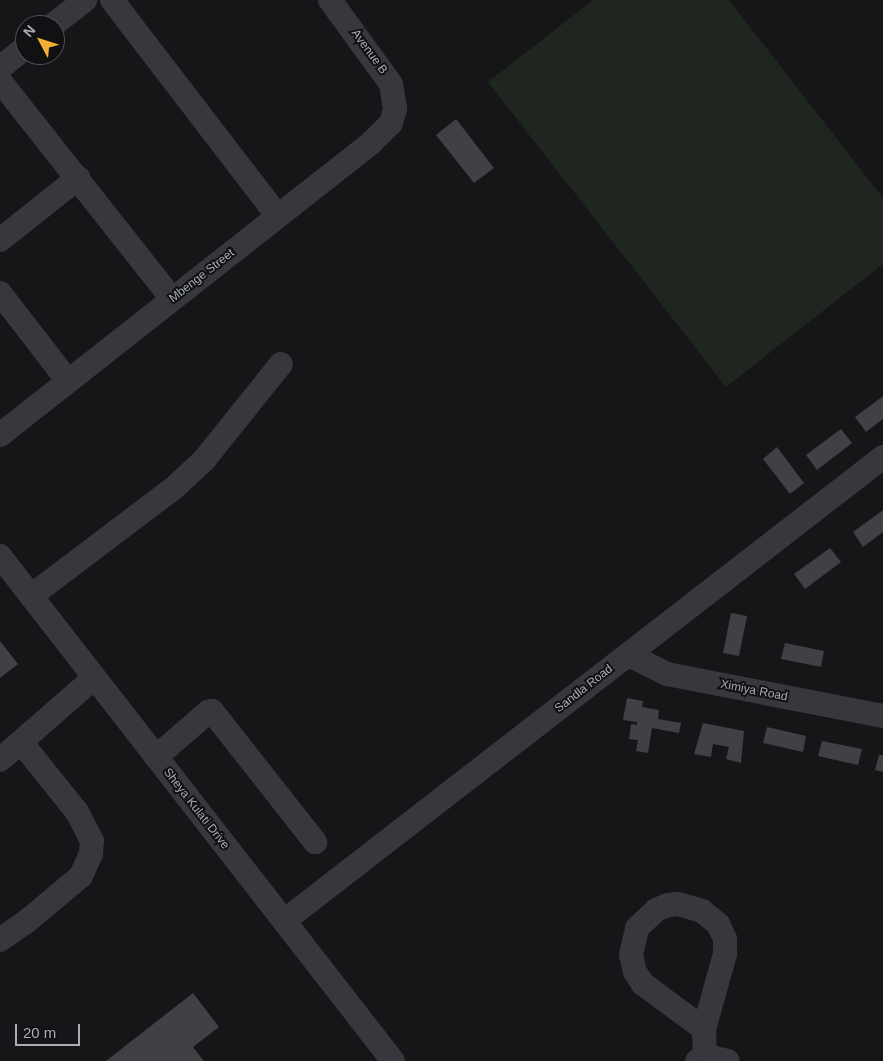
<!DOCTYPE html>
<html>
<head>
<meta charset="utf-8">
<style>
	body { margin:0 }
	#map { position:relative; width:883px; height:1061px; overflow:hidden; background:#161618; font-family:Helvetica,sans-serif }
	div>[style] { position:absolute }
	.green>* { inset:0; background:#1e261f }
	.building>* { inset:0; background:#404145 }
	.minor>* { height:24px; margin:-12px; padding:0 12px; transform-origin:12px; border-radius:12px; background:#37383d }
	span { translate:-50% -50%; white-space:nowrap; text-align:center; line-height:1.15; -webkit-text-stroke:4px #111113; paint-order:stroke }
	.street-label { font-size:12px; color:#a8adb8 }
	.north { position:absolute; left:15px; top:15px; width:50px; height:50px; box-sizing:border-box; background:#111113; border:1px solid #4d4f55; border-radius:50%; rotate:310deg; font-size:14px; font-weight:700; line-height:20px; text-align:center; color:#a8adb8 }
	.north::after { content:''; display:block; margin:auto; width:18px; height:22px; background:#f2b134; clip-path:polygon(50% 0,100% 100%,50% 72%,0 100%) }
	.scale { position:absolute; left:15px; top:1024px; width:65px; height:22px; box-sizing:border-box; border:2px solid #a8adb8; border-top:0; padding-left:6px; font-size:15px; line-height:18px; white-space:nowrap; color:#a8adb8; -webkit-text-stroke:4px #111113; paint-order:stroke }
</style>
</head>
<body>
<div id="map">
	<div class="green">
		<div style="clip-path:polygon(593px 0,729px 0,883px 198px,883px 264px,726px 387px,488px 82px)"></div>
	</div>
	<div class="building">
		<div style="clip-path:polygon(456px 119px,494px 168px,474px 183px,436px 135px)"></div>
		<div style="clip-path:polygon(883px 396px,883px 419px,866px 432px,855px 417px)"></div>
		<div style="clip-path:polygon(841px 429px,852px 443px,817px 470px,806px 455px)"></div>
		<div style="clip-path:polygon(777px 447px,804px 483px,790px 494px,763px 459px)"></div>
		<div style="clip-path:polygon(883px 510px,883px 532px,863px 547px,853px 532px)"></div>
		<div style="clip-path:polygon(830px 548px,841px 562px,805px 589px,794px 574px)"></div>
		<div style="clip-path:polygon(731px 613px,747px 616px,739px 656px,723px 653px)"></div>
		<div style="clip-path:polygon(0 641px,18px 664px,0 678px)"></div>
		<div style="clip-path:polygon(785px 643px,824px 651px,821px 667px,781px 659px)"></div>
		<div style="clip-path:polygon(627px 698px,643px 701px,642px 707px,659px 710px,658px 719px,681px 723px,679px 733px,652px 728px,648px 753px,636px 751px,638px 740px,629px 739px,631px 724px,637px 725px,637px 722px,623px 720px)"></div>
		<div style="clip-path:polygon(703px 723px,744px 731px,741px 763px,726px 759px,729px 747px,713px 744px,711px 757px,694px 754px)"></div>
		<div style="clip-path:polygon(767px 727px,806px 736px,803px 752px,763px 743px)"></div>
		<div style="clip-path:polygon(822px 741px,862px 749px,858px 765px,818px 756px)"></div>
		<div style="clip-path:polygon(879px 755px,883px 755px,883px 772px,875px 770px)"></div>
		<div style="clip-path:polygon(193px 993px,219px 1027px,193px 1047px,204px 1061px,106px 1061px)"></div>
	</div>
	<div class="minor">
		<div style="left:112px;top:0;width:272px;rotate:52.5deg"></div>
		<div style="left:53px;top:25px;width:41px;rotate:-38deg"></div>
		<div style="left:0;top:68px;width:32px;rotate:-39deg"></div>
		<div style="left:0;top:81px;width:278px;rotate:51.7deg"></div>
		<div style="left:0;top:240px;width:100px;rotate:-38.5deg"></div>
		<div style="left:0;top:293px;width:111px;rotate:52.3deg"></div>
		<div style="left:0;top:435px;width:472px;rotate:-38.2deg"></div>
		<div style="left:371px;top:143px;width:28px;rotate:-45deg"></div>
		<div style="left:391px;top:123px;width:15px;rotate:-74deg"></div>
		<div style="left:395px;top:109px;width:25px;rotate:-99deg"></div>
		<div style="left:391px;top:84px;width:104px;rotate:-126deg"></div>
		<div style="left:0;top:556px;width:640px;rotate:52.11deg"></div>
		<div style="left:31px;top:596px;width:181px;rotate:-37.1deg"></div>
		<div style="left:175px;top:487px;width:40px;rotate:-43deg"></div>
		<div style="left:204px;top:460px;width:123px;rotate:-51.3deg"></div>
		<div style="left:629px;top:655px;width:42px;rotate:26.6deg"></div>
		<div style="left:667px;top:674px;width:220px;rotate:11deg"></div>
		<div style="left:156px;top:757px;width:69px;rotate:-40.9deg"></div>
		<div style="left:208px;top:712px;width:4px;rotate:-14deg"></div>
		<div style="left:212px;top:711px;width:167px;rotate:51.8deg"></div>
		<div style="left:0;top:760px;width:125px;rotate:-41.1deg"></div>
		<div style="left:284px;top:921px;width:758px;rotate:-37.76deg"></div>
		<div style="left:0;top:940px;width:32px;rotate:-35deg"></div>
		<div style="left:26px;top:922px;width:72px;rotate:-39.9deg"></div>
		<div style="left:81px;top:876px;width:24px;rotate:-66deg"></div>
		<div style="left:91px;top:854px;width:13px;rotate:-86deg"></div>
		<div style="left:92px;top:841px;width:33px;rotate:-117deg"></div>
		<div style="left:77px;top:812px;width:90px;rotate:-128.7deg"></div>
		<div style="left:704px;top:1029px;width:76px;rotate:-143.6deg"></div>
		<div style="left:643px;top:984px;width:14px;rotate:-124deg"></div>
		<div style="left:635px;top:972px;width:17px;rotate:-103deg"></div>
		<div style="left:631px;top:955px;width:28px;rotate:-77deg"></div>
		<div style="left:637px;top:928px;width:26px;rotate:-43deg"></div>
		<div style="left:656px;top:910px;width:13px;rotate:-23deg"></div>
		<div style="left:668px;top:905px;width:10px;rotate:-6deg"></div>
		<div style="left:678px;top:904px;width:25px;rotate:16deg"></div>
		<div style="left:702px;top:911px;width:21px;rotate:39deg"></div>
		<div style="left:718px;top:924px;width:17px;rotate:65deg"></div>
		<div style="left:725px;top:939px;width:15px;rotate:90deg"></div>
		<div style="left:725px;top:954px;width:78px;rotate:105.6deg"></div>
		<div style="left:704px;top:1029px;width:29px;rotate:88deg"></div>
		<div style="left:697px;top:1061px;width:18px;rotate:-9deg"></div>
		<div style="left:715px;top:1058px;width:13px;rotate:13deg"></div>
	</div>
	<div class="street-label">
		<span style="left:369px;top:52px;rotate:54deg">Avenue B</span>
		<span style="left:202px;top:276px;rotate:-38deg">Mbenge Street</span>
		<span style="left:584px;top:689px;rotate:-38deg">Sandla Road</span>
		<span style="left:754px;top:691px;rotate:11deg">Ximiya Road</span>
		<span style="left:196px;top:809px;rotate:52deg">Sheya Kulati Drive</span>
	</div>
	<div class="north">N</div>
	<div class="scale">20 m</div>
</div>
</body>
</html>
